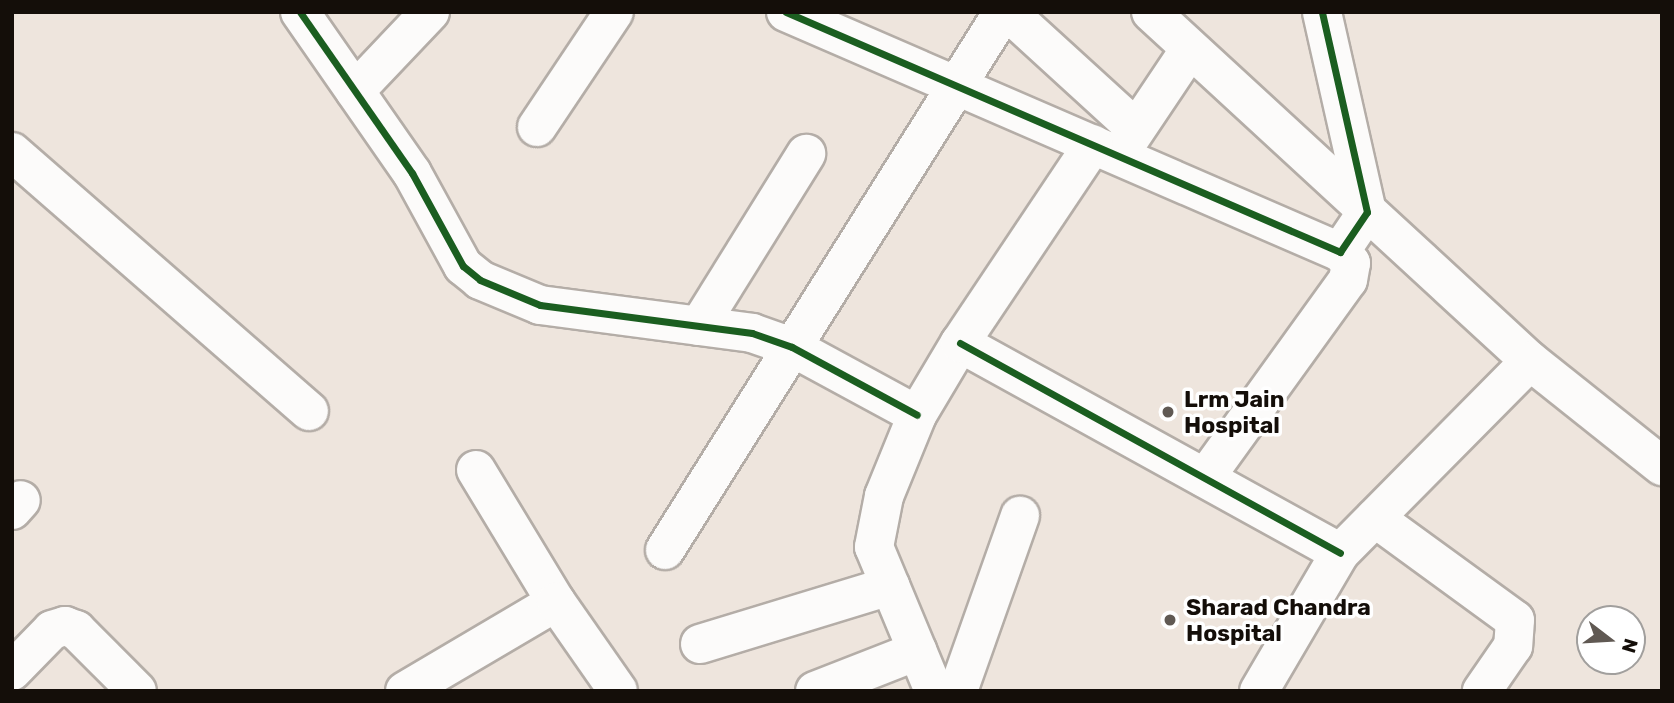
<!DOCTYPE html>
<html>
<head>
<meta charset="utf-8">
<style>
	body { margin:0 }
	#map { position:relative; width:1674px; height:703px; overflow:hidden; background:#eee5dd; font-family:Rubik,sans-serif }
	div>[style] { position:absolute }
	.roads { filter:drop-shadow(2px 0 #b4ada7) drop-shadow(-2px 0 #b4ada7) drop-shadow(0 2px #b4ada7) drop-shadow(0 -2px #b4ada7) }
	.minor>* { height:38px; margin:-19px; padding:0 19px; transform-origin:19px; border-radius:19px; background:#fcfbfa }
	.cycleway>* { height:7px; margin:-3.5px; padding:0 3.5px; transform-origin:3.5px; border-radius:3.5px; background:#1b5e20 }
	.dots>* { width:19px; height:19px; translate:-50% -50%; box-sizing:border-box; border:4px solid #fff; border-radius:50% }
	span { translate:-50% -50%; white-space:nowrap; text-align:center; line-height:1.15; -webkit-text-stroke:7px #fff; paint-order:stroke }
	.poi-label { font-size:23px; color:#140e09; font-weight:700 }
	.left { translate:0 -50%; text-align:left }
	.frame { position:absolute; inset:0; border:14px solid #140e09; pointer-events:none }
	.north { position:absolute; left:1576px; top:605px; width:70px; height:70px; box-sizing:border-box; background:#fff; border:2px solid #a19f9d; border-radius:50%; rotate:107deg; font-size:19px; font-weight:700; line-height:28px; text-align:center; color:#140e09 }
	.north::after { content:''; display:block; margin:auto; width:24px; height:32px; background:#605953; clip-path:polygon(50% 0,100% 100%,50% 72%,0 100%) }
</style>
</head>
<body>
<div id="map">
	<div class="roads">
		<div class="minor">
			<div style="left:300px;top:12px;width:196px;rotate:55.2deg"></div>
			<div style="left:412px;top:173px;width:106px;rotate:61.3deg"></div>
			<div style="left:463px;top:266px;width:22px;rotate:39deg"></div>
			<div style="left:480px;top:280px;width:65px;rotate:22.6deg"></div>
			<div style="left:540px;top:305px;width:214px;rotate:7.5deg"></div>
			<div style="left:752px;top:333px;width:42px;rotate:19.3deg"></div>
			<div style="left:792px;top:347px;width:142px;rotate:28.5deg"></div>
			<div style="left:786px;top:12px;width:604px;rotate:23.42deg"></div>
			<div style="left:1340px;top:252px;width:48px;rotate:-56deg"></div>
			<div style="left:1367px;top:212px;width:205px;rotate:-102.7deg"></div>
			<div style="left:1008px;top:12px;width:173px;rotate:42.4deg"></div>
			<div style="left:1151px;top:12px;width:515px;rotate:42.64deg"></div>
			<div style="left:1530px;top:361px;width:169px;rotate:38.5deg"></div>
			<div style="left:355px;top:91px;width:109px;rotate:-46.5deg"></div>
			<div style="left:537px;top:127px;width:138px;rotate:-56.2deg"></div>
			<div style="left:1123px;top:149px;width:120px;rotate:-56.2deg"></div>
			<div style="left:12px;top:152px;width:394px;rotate:41.1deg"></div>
			<div style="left:699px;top:326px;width:203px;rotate:-58.1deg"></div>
			<div style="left:960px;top:343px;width:434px;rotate:28.9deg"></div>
			<div style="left:476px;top:470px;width:154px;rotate:58.8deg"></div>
			<div style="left:1205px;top:478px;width:244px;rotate:-54.2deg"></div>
			<div style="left:1348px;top:280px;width:17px;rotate:-80deg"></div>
			<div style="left:1351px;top:263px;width:16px;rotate:-135deg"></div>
			<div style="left:12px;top:510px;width:13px;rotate:-48deg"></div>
			<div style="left:1375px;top:518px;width:173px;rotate:36.1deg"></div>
			<div style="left:1515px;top:620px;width:26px;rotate:94deg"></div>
			<div style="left:1513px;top:646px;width:55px;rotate:124.6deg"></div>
			<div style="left:665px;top:550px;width:635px;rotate:-57.86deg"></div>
			<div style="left:700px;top:644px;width:199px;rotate:-17deg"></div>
			<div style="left:12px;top:671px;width:57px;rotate:-45.7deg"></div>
			<div style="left:52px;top:630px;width:14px;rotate:-17deg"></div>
			<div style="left:65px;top:626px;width:12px;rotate:20deg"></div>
			<div style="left:76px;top:630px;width:86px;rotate:45deg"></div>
			<div style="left:405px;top:691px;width:175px;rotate:-30.5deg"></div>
			<div style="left:556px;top:602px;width:108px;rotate:55.1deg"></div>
			<div style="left:815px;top:691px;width:110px;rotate:-21.4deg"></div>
			<div style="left:934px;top:691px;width:156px;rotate:-112.6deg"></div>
			<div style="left:874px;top:547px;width:52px;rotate:-78.9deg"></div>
			<div style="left:884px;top:496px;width:87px;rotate:-67.8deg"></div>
			<div style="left:917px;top:415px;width:84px;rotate:-59.2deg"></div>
			<div style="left:960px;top:343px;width:239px;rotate:-56.2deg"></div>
			<div style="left:958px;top:691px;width:186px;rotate:-70.5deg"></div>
			<div style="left:1259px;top:691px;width:160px;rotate:-59.6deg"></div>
			<div style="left:1340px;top:553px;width:270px;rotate:-45.3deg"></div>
		</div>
	</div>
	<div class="cycleway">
		<div style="left:300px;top:12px;width:196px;rotate:55.2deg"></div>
		<div style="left:412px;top:173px;width:106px;rotate:61.3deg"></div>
		<div style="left:463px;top:266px;width:22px;rotate:39deg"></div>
		<div style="left:480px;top:280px;width:65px;rotate:22.6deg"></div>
		<div style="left:540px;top:305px;width:214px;rotate:7.5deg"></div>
		<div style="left:752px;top:333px;width:42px;rotate:19.3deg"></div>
		<div style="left:792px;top:347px;width:142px;rotate:28.5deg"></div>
		<div style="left:786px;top:12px;width:604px;rotate:23.42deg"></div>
		<div style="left:1340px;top:252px;width:48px;rotate:-56deg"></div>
		<div style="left:1367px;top:212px;width:205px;rotate:-102.7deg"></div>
		<div style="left:960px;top:343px;width:434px;rotate:28.9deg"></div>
	</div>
	<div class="dots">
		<div style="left:1168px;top:412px;background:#605953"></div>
		<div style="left:1170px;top:620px;background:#605953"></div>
	</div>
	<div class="poi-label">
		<span class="left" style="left:1184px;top:412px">Lrm Jain<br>Hospital</span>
		<span class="left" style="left:1186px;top:620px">Sharad Chandra<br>Hospital</span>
	</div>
	<div class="frame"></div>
	<div class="north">N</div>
</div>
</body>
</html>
